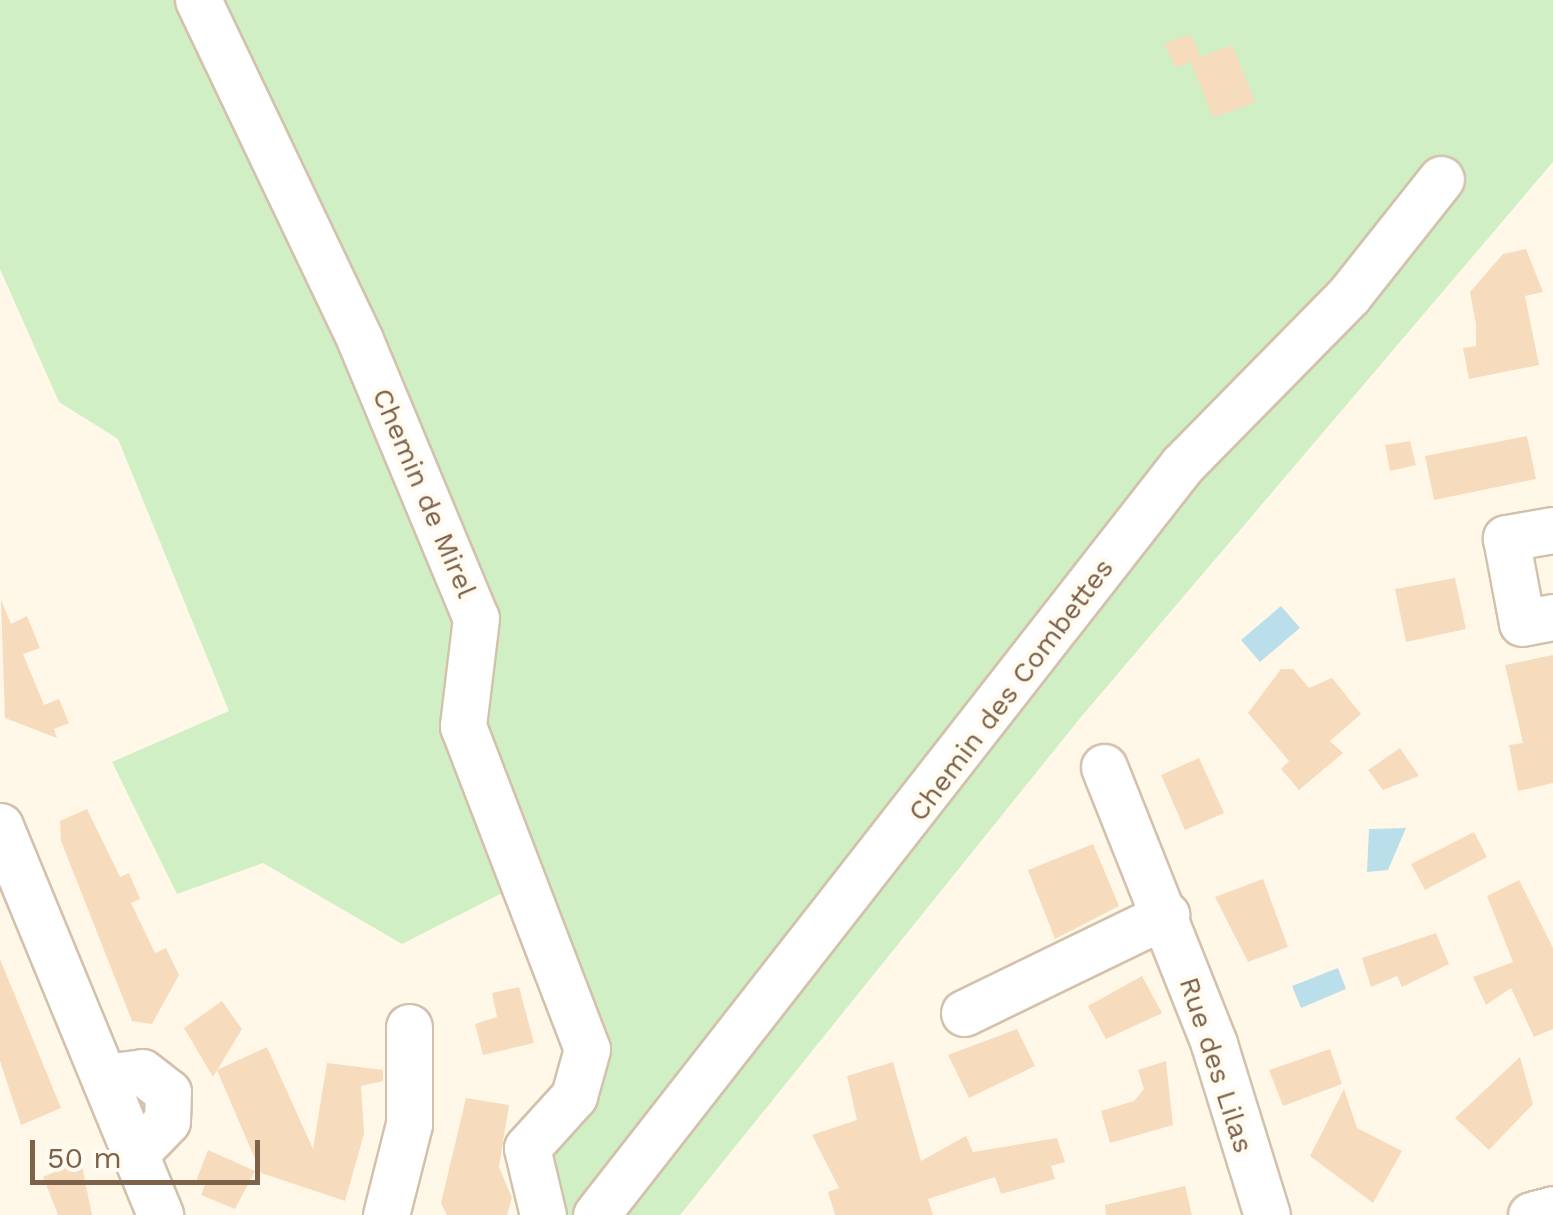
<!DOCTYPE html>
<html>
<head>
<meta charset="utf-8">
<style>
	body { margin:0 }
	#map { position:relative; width:1553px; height:1215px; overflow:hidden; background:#fff8e8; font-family:"Work Sans",sans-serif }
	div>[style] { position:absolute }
	.green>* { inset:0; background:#d1efc4 }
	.water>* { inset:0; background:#badfeb }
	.building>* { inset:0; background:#f7dbbd }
	.roads { filter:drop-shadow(2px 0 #d3c1ac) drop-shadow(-2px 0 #d3c1ac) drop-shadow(0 2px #d3c1ac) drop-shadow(0 -2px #d3c1ac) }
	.minor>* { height:45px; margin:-22.5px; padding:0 22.5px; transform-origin:22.5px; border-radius:22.5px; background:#fff }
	span { translate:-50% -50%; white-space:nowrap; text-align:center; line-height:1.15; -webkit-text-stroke:9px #fffbf1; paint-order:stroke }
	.street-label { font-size:28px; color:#7d6148 }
	.scale { position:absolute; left:30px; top:1140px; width:230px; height:45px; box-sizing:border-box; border:5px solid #7d6148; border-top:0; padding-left:12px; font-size:30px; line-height:35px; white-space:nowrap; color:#7d6148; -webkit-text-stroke:8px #fffbf1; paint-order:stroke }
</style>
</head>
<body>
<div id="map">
	<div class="green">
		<div style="clip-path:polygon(0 0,1553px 0,1553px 162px,1081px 717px,680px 1215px,554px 1215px,533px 1168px,582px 1099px,516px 886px,402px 944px,263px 863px,177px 894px,112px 762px,229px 711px,118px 439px,59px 402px,0 269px)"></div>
	</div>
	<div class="water">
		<div style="clip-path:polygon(1281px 606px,1300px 628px,1260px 662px,1241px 640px)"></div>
		<div style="clip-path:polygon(1406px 828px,1388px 870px,1367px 872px,1369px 829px)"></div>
		<div style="clip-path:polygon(1338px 968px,1346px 989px,1301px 1008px,1292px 986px)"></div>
	</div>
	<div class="building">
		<div style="clip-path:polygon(1190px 34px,1201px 57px,1232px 45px,1255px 102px,1213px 118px,1191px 62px,1176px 68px,1164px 44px)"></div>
		<div style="clip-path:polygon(1526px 249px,1543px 292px,1525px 296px,1539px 365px,1469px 379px,1463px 348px,1476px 346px,1476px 325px,1470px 292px,1503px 254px)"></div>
		<div style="clip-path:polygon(1527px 436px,1536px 479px,1434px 500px,1425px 456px)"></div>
		<div style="clip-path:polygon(1410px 441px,1416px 465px,1390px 471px,1385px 445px)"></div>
		<div style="clip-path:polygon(1455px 578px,1466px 629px,1406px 642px,1395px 589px)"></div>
		<div style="clip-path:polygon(1px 600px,11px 624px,27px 616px,40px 648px,23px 654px,44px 705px,59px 699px,69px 723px,54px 729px,57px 738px,5px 718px)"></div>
		<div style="clip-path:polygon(1553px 655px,1553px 783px,1518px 791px,1509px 745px,1523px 743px,1505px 665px)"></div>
		<div style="clip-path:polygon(1281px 669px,1293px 669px,1309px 688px,1332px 678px,1361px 714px,1330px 741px,1343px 753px,1299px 790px,1281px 769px,1289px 761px,1248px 713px)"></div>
		<div style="clip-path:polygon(1400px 748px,1419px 776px,1383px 790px,1368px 770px)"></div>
		<div style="clip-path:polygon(1199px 758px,1224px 813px,1185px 830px,1161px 775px)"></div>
		<div style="clip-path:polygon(87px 809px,120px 877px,129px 873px,140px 899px,131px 903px,155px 953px,166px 948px,179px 975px,152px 1024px,132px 1021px,61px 841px,60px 821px)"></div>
		<div style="clip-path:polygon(1474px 832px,1487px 857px,1425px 890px,1411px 864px)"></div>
		<div style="clip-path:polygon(1093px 844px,1119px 906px,1055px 939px,1028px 870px)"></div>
		<div style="clip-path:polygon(1263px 879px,1288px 947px,1248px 962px,1215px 897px)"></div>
		<div style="clip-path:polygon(1519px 880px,1553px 948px,1553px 1029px,1534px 1037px,1511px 988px,1486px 1005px,1473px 977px,1513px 962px,1487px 896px)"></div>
		<div style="clip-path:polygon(1436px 933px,1449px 964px,1402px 987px,1397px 976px,1371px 987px,1362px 958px)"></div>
		<div style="clip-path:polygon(0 959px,61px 1108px,21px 1125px,0 1061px)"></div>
		<div style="clip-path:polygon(1142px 976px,1162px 1013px,1106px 1039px,1088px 1006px)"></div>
		<div style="clip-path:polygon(519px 987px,534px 1043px,483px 1055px,475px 1024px,497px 1017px,492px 993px)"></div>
		<div style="clip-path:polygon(222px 1001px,242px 1029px,213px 1077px,184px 1028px)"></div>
		<div style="clip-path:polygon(1017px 1029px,1035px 1066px,969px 1098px,948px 1055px)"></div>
		<div style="clip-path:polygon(267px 1047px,313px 1149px,327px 1063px,383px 1070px,383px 1081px,361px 1086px,364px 1134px,345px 1201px,261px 1173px,217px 1070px)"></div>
		<div style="clip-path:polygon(1330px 1049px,1342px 1084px,1283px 1106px,1269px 1070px)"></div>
		<div style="clip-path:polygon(1520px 1057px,1533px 1104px,1489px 1150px,1455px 1118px)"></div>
		<div style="clip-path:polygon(1166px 1061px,1173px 1125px,1110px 1143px,1101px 1111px,1134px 1101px,1144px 1089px,1138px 1070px)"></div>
		<div style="clip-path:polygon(893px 1062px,921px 1161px,966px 1136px,973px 1152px,1057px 1138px,1065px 1162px,1051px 1166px,1055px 1179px,1001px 1194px,995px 1177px,928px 1199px,933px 1215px,835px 1215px,828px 1192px,839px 1188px,812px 1135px,857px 1120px,847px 1076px)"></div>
		<div style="clip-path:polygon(1344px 1089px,1357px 1128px,1402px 1151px,1373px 1203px,1310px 1156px)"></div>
		<div style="clip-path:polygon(466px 1098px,509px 1105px,499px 1167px,512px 1198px,507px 1215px,447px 1215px,441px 1203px)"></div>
		<div style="clip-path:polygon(208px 1150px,255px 1171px,235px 1209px,201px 1195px,205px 1185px,196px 1181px)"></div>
		<div style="clip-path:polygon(81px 1161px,92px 1215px,58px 1215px,43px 1177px)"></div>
		<div style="clip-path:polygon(1185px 1186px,1192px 1215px,1106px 1215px,1105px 1205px)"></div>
	</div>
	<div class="roads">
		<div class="minor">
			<div style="left:198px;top:0;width:377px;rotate:64.5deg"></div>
			<div style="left:360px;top:340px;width:301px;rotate:67.4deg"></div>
			<div style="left:476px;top:618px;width:109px;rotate:96.9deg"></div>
			<div style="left:463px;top:726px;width:346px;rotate:69deg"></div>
			<div style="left:587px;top:1049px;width:49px;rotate:105.5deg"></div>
			<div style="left:574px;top:1096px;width:70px;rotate:132.1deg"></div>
			<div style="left:527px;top:1148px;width:69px;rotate:76.6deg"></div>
			<div style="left:1553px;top:530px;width:48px;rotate:170.3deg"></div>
			<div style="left:1506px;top:538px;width:86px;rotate:79.3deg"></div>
			<div style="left:1522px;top:623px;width:32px;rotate:-11deg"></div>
			<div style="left:1104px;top:767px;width:298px;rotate:68.3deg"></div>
			<div style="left:1214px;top:1044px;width:179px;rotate:72.8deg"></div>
			<div style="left:0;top:826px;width:421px;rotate:67.6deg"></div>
			<div style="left:964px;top:1013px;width:225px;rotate:-25.9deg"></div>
			<div style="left:104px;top:1077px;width:38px;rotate:-7deg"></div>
			<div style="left:142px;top:1072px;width:33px;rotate:38deg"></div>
			<div style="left:168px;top:1092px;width:29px;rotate:92deg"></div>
			<div style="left:167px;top:1121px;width:46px;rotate:134.1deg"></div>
			<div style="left:386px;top:1215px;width:94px;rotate:-75.8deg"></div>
			<div style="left:409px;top:1124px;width:97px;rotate:-90deg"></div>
			<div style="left:596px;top:1215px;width:952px;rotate:-52deg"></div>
			<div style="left:1182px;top:465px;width:238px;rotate:-45.5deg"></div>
			<div style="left:1349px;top:295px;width:148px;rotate:-51.6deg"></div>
			<div style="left:1531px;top:1215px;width:23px;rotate:-15deg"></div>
		</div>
	</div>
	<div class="street-label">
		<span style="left:424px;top:493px;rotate:67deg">Chemin de Mirel</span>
		<span style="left:1011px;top:690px;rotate:-53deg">Chemin des Combettes</span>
		<span style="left:1216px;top:1065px;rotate:72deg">Rue des Lilas</span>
	</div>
	<div class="scale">50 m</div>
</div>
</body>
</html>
